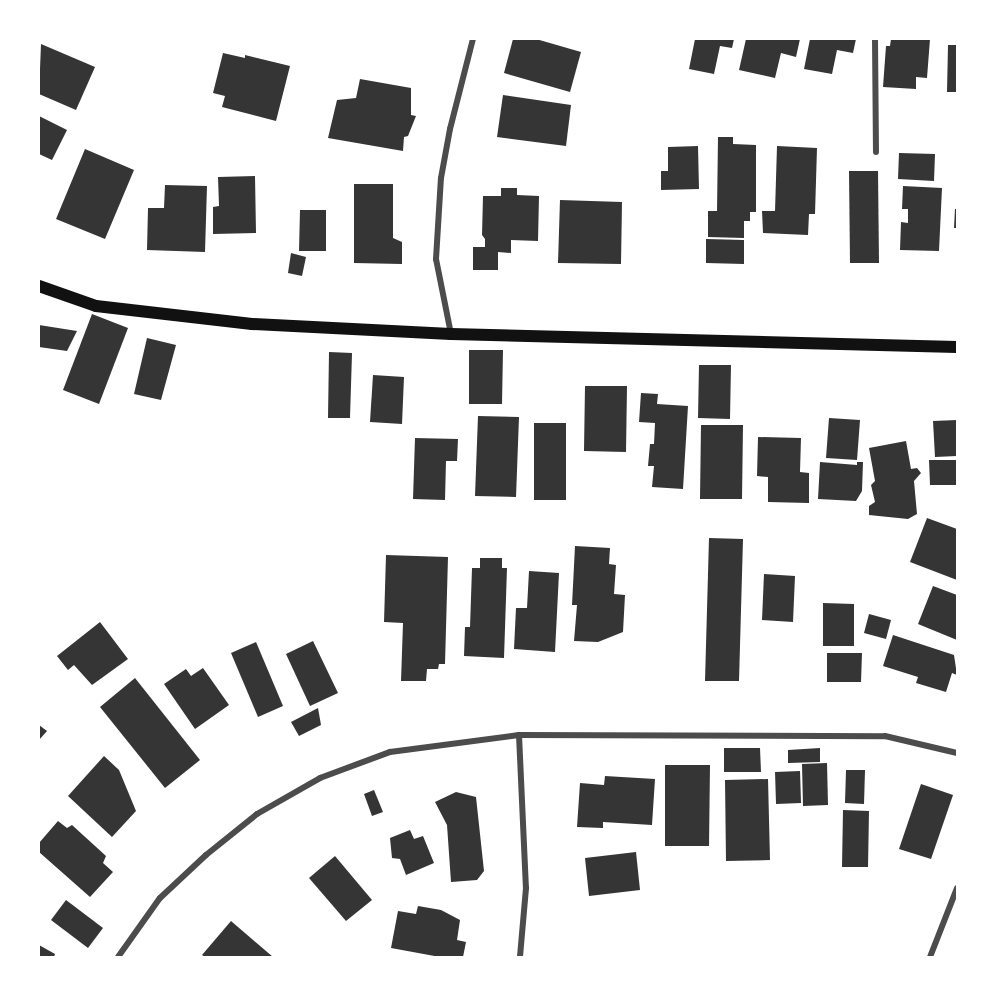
<!DOCTYPE html>
<html>
<head>
<meta charset="utf-8">
<style>
	body { margin:0 }
	#map { position:relative; width:996px; height:996px; overflow:hidden; background:#fff; font-family:"Nunito Sans",sans-serif }
	div>[style] { position:absolute }
	.building>* { inset:0; background:#353535 }
	.minor>* { height:6px; margin:-3px; padding:0 3px; transform-origin:3px; border-radius:3px; background:#4c4c4c }
	.secondary>* { height:12px; margin:-6px; padding:0 6px; transform-origin:6px; border-radius:6px; background:#111 }
	span { translate:-50% -50%; white-space:nowrap; text-align:center; line-height:1.15; -webkit-text-stroke:5px #fff; paint-order:stroke }
	.frame { position:absolute; inset:0; border:40px solid #fff; pointer-events:none }
</style>
</head>
<body>
<div id="map">
	<div class="building">
		<div style="clip-path:polygon(513px 39px,536px 39px,581px 52px,570px 92px,504px 73px)"></div>
		<div style="clip-path:polygon(695px 39px,734px 39px,732px 48px,720px 46px,714px 74px,689px 69px)"></div>
		<div style="clip-path:polygon(746px 39px,800px 39px,796px 57px,781px 53px,775px 78px,739px 70px)"></div>
		<div style="clip-path:polygon(810px 39px,856px 39px,853px 53px,837px 50px,832px 74px,804px 69px)"></div>
		<div style="clip-path:polygon(891px 39px,930px 39px,927px 78px,916px 77px,916px 89px,883px 87px,886px 46px,890px 46px)"></div>
		<div style="clip-path:polygon(41px 44px,95px 67px,76px 110px,39px 94px)"></div>
		<div style="clip-path:polygon(948px 45px,957px 45px,957px 92px,947px 92px)"></div>
		<div style="clip-path:polygon(223px 53px,245px 58px,245px 55px,290px 66px,276px 121px,222px 107px,225px 96px,213px 93px)"></div>
		<div style="clip-path:polygon(360px 79px,411px 88px,411px 115px,416px 116px,408px 136px,404px 137px,403px 151px,328px 138px,337px 100px,356px 98px)"></div>
		<div style="clip-path:polygon(503px 95px,571px 105px,566px 146px,497px 137px)"></div>
		<div style="clip-path:polygon(39px 116px,67px 130px,52px 160px,39px 154px)"></div>
		<div style="clip-path:polygon(718px 137px,733px 137px,733px 144px,756px 145px,756px 212px,750px 212px,750px 221px,744px 221px,744px 238px,708px 237px,708px 211px,717px 211px)"></div>
		<div style="clip-path:polygon(698px 146px,699px 189px,661px 190px,661px 171px,668px 171px,668px 147px)"></div>
		<div style="clip-path:polygon(777px 146px,817px 148px,815px 214px,809px 214px,808px 235px,763px 233px,762px 211px,775px 211px)"></div>
		<div style="clip-path:polygon(85px 149px,134px 170px,105px 239px,56px 219px)"></div>
		<div style="clip-path:polygon(899px 153px,935px 154px,934px 181px,898px 179px)"></div>
		<div style="clip-path:polygon(849px 171px,878px 171px,879px 263px,850px 263px)"></div>
		<div style="clip-path:polygon(255px 176px,256px 233px,213px 234px,213px 207px,219px 206px,218px 177px)"></div>
		<div style="clip-path:polygon(354px 184px,393px 184px,393px 238px,402px 242px,402px 264px,354px 263px)"></div>
		<div style="clip-path:polygon(165px 185px,207px 186px,205px 252px,147px 250px,148px 208px,164px 208px)"></div>
		<div style="clip-path:polygon(903px 186px,942px 188px,939px 251px,900px 250px,901px 222px,908px 223px,908px 209px,902px 209px)"></div>
		<div style="clip-path:polygon(501px 188px,517px 188px,517px 195px,539px 196px,538px 241px,511px 240px,511px 253px,498px 252px,498px 270px,473px 270px,473px 247px,485px 247px,485px 239px,482px 235px,483px 196px,501px 196px)"></div>
		<div style="clip-path:polygon(560px 200px,622px 202px,621px 264px,558px 263px)"></div>
		<div style="clip-path:polygon(955px 209px,957px 209px,957px 228px,954px 228px)"></div>
		<div style="clip-path:polygon(300px 210px,326px 210px,326px 251px,299px 251px)"></div>
		<div style="clip-path:polygon(706px 239px,744px 240px,744px 264px,706px 263px)"></div>
		<div style="clip-path:polygon(291px 253px,306px 257px,302px 276px,288px 273px)"></div>
		<div style="clip-path:polygon(92px 314px,128px 328px,99px 404px,63px 390px)"></div>
		<div style="clip-path:polygon(39px 325px,77px 331px,67px 351px,39px 347px)"></div>
		<div style="clip-path:polygon(147px 338px,176px 345px,161px 400px,134px 394px)"></div>
		<div style="clip-path:polygon(469px 350px,503px 350px,502px 404px,469px 404px)"></div>
		<div style="clip-path:polygon(329px 352px,352px 353px,350px 418px,328px 418px)"></div>
		<div style="clip-path:polygon(699px 365px,731px 365px,730px 419px,698px 418px)"></div>
		<div style="clip-path:polygon(373px 375px,404px 377px,402px 424px,370px 422px)"></div>
		<div style="clip-path:polygon(585px 386px,627px 386px,626px 452px,584px 451px)"></div>
		<div style="clip-path:polygon(641px 393px,658px 394px,657px 404px,688px 406px,683px 489px,652px 487px,654px 466px,648px 466px,650px 444px,654px 444px,655px 423px,639px 422px)"></div>
		<div style="clip-path:polygon(478px 416px,519px 417px,516px 497px,475px 496px)"></div>
		<div style="clip-path:polygon(829px 418px,860px 420px,857px 460px,826px 458px)"></div>
		<div style="clip-path:polygon(957px 420px,957px 456px,935px 457px,933px 421px)"></div>
		<div style="clip-path:polygon(534px 423px,566px 423px,566px 500px,534px 500px)"></div>
		<div style="clip-path:polygon(701px 425px,743px 425px,742px 499px,700px 499px)"></div>
		<div style="clip-path:polygon(758px 437px,801px 438px,800px 472px,809px 473px,809px 503px,768px 502px,768px 477px,757px 476px)"></div>
		<div style="clip-path:polygon(415px 438px,458px 439px,457px 461px,446px 461px,445px 500px,413px 499px)"></div>
		<div style="clip-path:polygon(906px 441px,911px 469px,917px 468px,921px 473px,914px 481px,917px 514px,908px 519px,869px 515px,869px 506px,875px 502px,871px 485px,875px 481px,869px 448px)"></div>
		<div style="clip-path:polygon(929px 460px,957px 460px,957px 485px,930px 485px)"></div>
		<div style="clip-path:polygon(820px 462px,857px 465px,857px 462px,863px 462px,862px 491px,856px 501px,818px 499px)"></div>
		<div style="clip-path:polygon(927px 518px,957px 529px,957px 580px,910px 562px)"></div>
		<div style="clip-path:polygon(709px 538px,743px 539px,739px 681px,705px 681px)"></div>
		<div style="clip-path:polygon(575px 546px,610px 548px,609px 564px,616px 565px,614px 594px,625px 595px,623px 632px,598px 642px,574px 641px,577px 605px,572px 605px)"></div>
		<div style="clip-path:polygon(386px 555px,448px 557px,445px 664px,439px 664px,438px 669px,427px 669px,426px 681px,401px 681px,403px 623px,384px 622px)"></div>
		<div style="clip-path:polygon(480px 558px,502px 558px,502px 568px,507px 568px,504px 658px,464px 656px,465px 627px,470px 627px,472px 568px,480px 568px)"></div>
		<div style="clip-path:polygon(529px 571px,559px 573px,555px 652px,514px 649px,516px 608px,527px 608px)"></div>
		<div style="clip-path:polygon(764px 574px,795px 576px,793px 622px,762px 620px)"></div>
		<div style="clip-path:polygon(933px 586px,957px 595px,957px 640px,918px 624px)"></div>
		<div style="clip-path:polygon(823px 603px,854px 604px,854px 646px,823px 646px)"></div>
		<div style="clip-path:polygon(869px 614px,891px 620px,886px 639px,864px 633px)"></div>
		<div style="clip-path:polygon(100px 622px,128px 659px,92px 685px,74px 665px,68px 670px,57px 656px)"></div>
		<div style="clip-path:polygon(893px 635px,954px 655px,957px 675px,952px 673px,946px 692px,916px 683px,918px 677px,883px 666px)"></div>
		<div style="clip-path:polygon(313px 641px,338px 693px,310px 706px,286px 654px)"></div>
		<div style="clip-path:polygon(256px 642px,283px 706px,258px 717px,231px 653px)"></div>
		<div style="clip-path:polygon(827px 653px,862px 653px,861px 682px,827px 682px)"></div>
		<div style="clip-path:polygon(203px 668px,229px 705px,195px 729px,164px 684px,186px 669px,191px 676px)"></div>
		<div style="clip-path:polygon(135px 678px,200px 760px,165px 788px,100px 707px)"></div>
		<div style="clip-path:polygon(318px 708px,321px 725px,299px 736px,291px 722px)"></div>
		<div style="clip-path:polygon(39px 725px,47px 731px,39px 740px)"></div>
		<div style="clip-path:polygon(724px 748px,760px 748px,761px 772px,724px 772px)"></div>
		<div style="clip-path:polygon(820px 748px,820px 762px,788px 763px,788px 750px)"></div>
		<div style="clip-path:polygon(104px 756px,119px 770px,136px 811px,112px 837px,68px 796px)"></div>
		<div style="clip-path:polygon(827px 763px,828px 805px,803px 806px,802px 764px)"></div>
		<div style="clip-path:polygon(665px 765px,710px 765px,709px 846px,665px 846px)"></div>
		<div style="clip-path:polygon(846px 770px,865px 770px,864px 804px,845px 803px)"></div>
		<div style="clip-path:polygon(800px 771px,801px 803px,776px 804px,775px 772px)"></div>
		<div style="clip-path:polygon(605px 776px,655px 779px,652px 825px,603px 822px,603px 828px,577px 827px,580px 783px,604px 785px)"></div>
		<div style="clip-path:polygon(768px 779px,770px 860px,726px 861px,725px 780px)"></div>
		<div style="clip-path:polygon(921px 784px,953px 795px,931px 859px,899px 849px)"></div>
		<div style="clip-path:polygon(374px 790px,383px 812px,372px 816px,364px 794px)"></div>
		<div style="clip-path:polygon(456px 792px,476px 797px,484px 871px,477px 880px,451px 882px,447px 825px,435px 802px)"></div>
		<div style="clip-path:polygon(843px 810px,869px 811px,868px 867px,842px 867px)"></div>
		<div style="clip-path:polygon(58px 821px,67px 828px,72px 825px,106px 856px,103px 863px,113px 872px,90px 897px,39px 852px,39px 843px)"></div>
		<div style="clip-path:polygon(410px 830px,414px 839px,423px 836px,434px 863px,406px 875px,400px 859px,392px 858px,390px 838px)"></div>
		<div style="clip-path:polygon(636px 852px,640px 890px,589px 896px,585px 858px)"></div>
		<div style="clip-path:polygon(335px 856px,372px 900px,346px 921px,309px 878px)"></div>
		<div style="clip-path:polygon(66px 900px,103px 928px,88px 948px,51px 920px)"></div>
		<div style="clip-path:polygon(418px 906px,441px 910px,460px 920px,457px 940px,466px 942px,463px 957px,440px 957px,391px 948px,398px 911px,416px 914px)"></div>
		<div style="clip-path:polygon(231px 921px,273px 957px,205px 957px,202px 955px)"></div>
		<div style="clip-path:polygon(39px 945px,55px 954px,54px 957px,39px 957px)"></div>
	</div>
	<div class="minor">
		<div style="left:875px;top:39px;width:113px;rotate:89.5deg"></div>
		<div style="left:451px;top:334px;width:76px;rotate:-101.3deg"></div>
		<div style="left:436px;top:259px;width:81px;rotate:-86.5deg"></div>
		<div style="left:441px;top:178px;width:50px;rotate:-79.6deg"></div>
		<div style="left:450px;top:129px;width:93px;rotate:-75.7deg"></div>
		<div style="left:519px;top:735px;width:153px;rotate:87.4deg"></div>
		<div style="left:526px;top:888px;width:69px;rotate:95deg"></div>
		<div style="left:118px;top:957px;width:72px;rotate:-54.6deg"></div>
		<div style="left:160px;top:898px;width:63px;rotate:-43.1deg"></div>
		<div style="left:206px;top:855px;width:65px;rotate:-38.8deg"></div>
		<div style="left:257px;top:814px;width:73px;rotate:-29.7deg"></div>
		<div style="left:320px;top:778px;width:75px;rotate:-20.4deg"></div>
		<div style="left:390px;top:752px;width:130px;rotate:-7.5deg"></div>
		<div style="left:519px;top:735px;width:366px;rotate:0.2deg"></div>
		<div style="left:885px;top:736px;width:74px;rotate:13.3deg"></div>
		<div style="left:930px;top:957px;width:74px;rotate:-68.6deg"></div>
	</div>
	<div class="secondary">
		<div style="left:39px;top:286px;width:60px;rotate:19.3deg"></div>
		<div style="left:96px;top:306px;width:157px;rotate:6.6deg"></div>
		<div style="left:252px;top:324px;width:199px;rotate:2.9deg"></div>
		<div style="left:451px;top:334px;width:506px;rotate:1.47deg"></div>
	</div>
	<div class="frame"></div>
</div>
</body>
</html>
